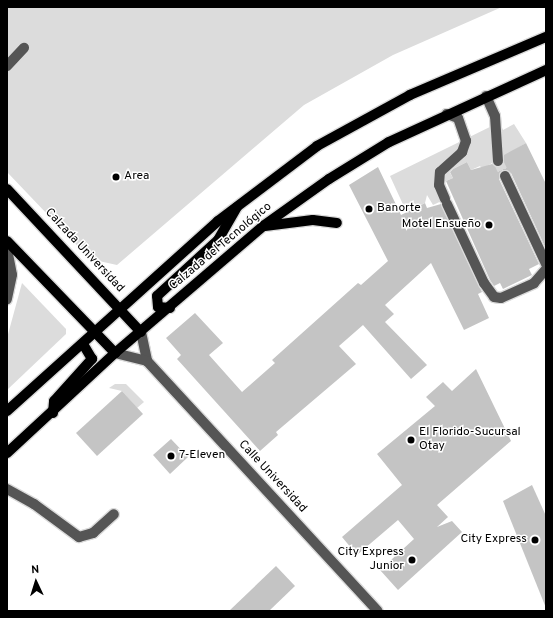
<!DOCTYPE html>
<html>
<head>
<meta charset="utf-8">
<style>
	body { margin:0 }
	#map { position:relative; width:553px; height:618px; overflow:hidden; background:#fff; font-family:Overpass,sans-serif }
	div>[style] { position:absolute }
	.green>* { inset:0; background:#dcdcdc }
	.building>* { inset:0; background:#c4c4c4 }
	.minor-tunnel>* { height:10px; margin-top:-5px; transform-origin:0; background:repeating-linear-gradient(90deg,#d9d9d9 0 10px,transparent 0 15px) }
	.roads { filter:drop-shadow(1px 0 #dbdbdb) drop-shadow(-1px 0 #dbdbdb) drop-shadow(0 1px #dbdbdb) drop-shadow(0 -1px #dbdbdb) }
	.minor>* { height:10px; margin:-5px; padding:0 5px; transform-origin:5px; border-radius:5px; background:#555 }
	.major>* { height:10px; margin:-5px; padding:0 5px; transform-origin:5px; border-radius:5px; background:#000 }
	.dots>* { width:11px; height:11px; translate:-50% -50%; box-sizing:border-box; border:2px solid #fff; border-radius:50% }
	span { translate:-50% -50%; white-space:nowrap; text-align:center; line-height:1.15; -webkit-text-stroke:3px #fff; paint-order:stroke }
	.poi-label { font-size:12px; color:#000 }
	.left { translate:0 -50%; text-align:left }
	.right { translate:-100% -50%; text-align:right }
	.street-label { font-size:12px; color:#000 }
	.frame { position:absolute; inset:0; border:8px solid #000; pointer-events:none }
	.north { position:absolute; left:16px; top:562px; width:40px; height:40px; -webkit-text-stroke:3px #fff; paint-order:stroke; rotate:356deg; font-size:11px; font-weight:700; line-height:16px; text-align:center; color:#000 }
	.north::after { content:''; display:block; margin:auto; width:14px; height:18px; background:#000; clip-path:polygon(50% 0,100% 100%,50% 72%,0 100%) }
</style>
</head>
<body>
<div id="map">
	<div class="green">
		<div style="clip-path:polygon(7px 7px,502px 7px,393px 55px,304px 105px,117px 265px,90px 259px,7px 172px)"></div>
		<div style="clip-path:polygon(500px 122px,503px 130px,514px 124px,526px 143px,482px 169px,480px 166px,471px 170px,467px 162px,449px 171px,453px 178px,441px 183px,448px 198px,433px 205px,427px 195px,425px 203px,406px 211px,390px 176px)"></div>
		<div style="clip-path:polygon(22px 283px,66px 329px,66px 334px,7px 390px,7px 338px)"></div>
		<div style="clip-path:polygon(115px 384px,126px 384px,144px 402px,137px 408px,122px 391px,109px 388px)"></div>
	</div>
	<div class="building">
		<div style="clip-path:polygon(526px 143px,546px 184px,546px 249px,511px 173px,502px 170px,499px 179px,539px 264px,529px 269px,532px 275px,503px 289px,500px 283px,494px 286px,490px 280px,446px 181px,453px 178px,450px 172px,453px 169px,467px 162px,471px 170px,492px 164px,501px 167px,504px 155px)"></div>
		<div style="clip-path:polygon(378px 167px,401px 215px,425px 203px,427px 208px,441px 204px,482px 292px,478px 294px,489px 318px,464px 330px,431px 263px,385px 305px,394px 314px,385px 322px,427px 365px,411px 379px,363px 325px,339px 346px,356px 364px,276px 432px,278px 435px,260px 451px,177px 359px,181px 355px,166px 338px,195px 313px,223px 343px,209px 355px,242px 392px,275px 363px,272px 360px,358px 283px,361px 285px,388px 261px,349px 185px)"></div>
		<div style="clip-path:polygon(476px 369px,511px 441px,437px 505px,448px 517px,437px 527px,452px 521px,462px 532px,398px 590px,380px 570px,414px 539px,398px 520px,357px 555px,342px 537px,402px 485px,377px 454px,435px 406px,426px 397px,443px 382px,452px 391px)"></div>
		<div style="clip-path:polygon(122px 391px,143px 414px,97px 456px,76px 433px)"></div>
		<div style="clip-path:polygon(171px 439px,188px 457px,170px 474px,153px 455px)"></div>
		<div style="clip-path:polygon(532px 485px,546px 516px,546px 608px,503px 501px)"></div>
		<div style="clip-path:polygon(276px 566px,295px 586px,269px 611px,229px 611px)"></div>
	</div>
	<div class="minor-tunnel">
		<div style="left:498px;top:161px;width:17px;rotate:65deg"></div>
	</div>
	<div class="roads">
		<div class="minor">
			<div style="left:7px;top:66px;width:25px;rotate:-47deg"></div>
			<div style="left:486px;top:96px;width:22px;rotate:66deg"></div>
			<div style="left:495px;top:116px;width:45px;rotate:86.2deg"></div>
			<div style="left:505px;top:176px;width:97px;rotate:65deg"></div>
			<div style="left:445px;top:199px;width:15px;rotate:-113deg"></div>
			<div style="left:439px;top:185px;width:13px;rotate:-86deg"></div>
			<div style="left:440px;top:172px;width:30px;rotate:-42deg"></div>
			<div style="left:462px;top:152px;width:12px;rotate:-70deg"></div>
			<div style="left:466px;top:141px;width:24px;rotate:-109deg"></div>
			<div style="left:458px;top:118px;width:12px;rotate:-160deg"></div>
			<div style="left:447px;top:204px;width:87px;rotate:64.9deg"></div>
			<div style="left:484px;top:283px;width:17px;rotate:54deg"></div>
			<div style="left:494px;top:297px;width:7px;rotate:8deg"></div>
			<div style="left:501px;top:298px;width:36px;rotate:-24deg"></div>
			<div style="left:534px;top:283px;width:18px;rotate:-49deg"></div>
			<div style="left:7px;top:249px;width:26px;rotate:79deg"></div>
			<div style="left:12px;top:275px;width:25px;rotate:102deg"></div>
			<div style="left:141px;top:332px;width:30px;rotate:78deg"></div>
			<div style="left:147px;top:361px;width:340px;rotate:47.3deg"></div>
			<div style="left:115px;top:353px;width:33px;rotate:14deg"></div>
			<div style="left:7px;top:489px;width:31px;rotate:29deg"></div>
			<div style="left:34px;top:504px;width:56px;rotate:36.3deg"></div>
			<div style="left:79px;top:537px;width:15px;rotate:-16deg"></div>
			<div style="left:93px;top:533px;width:28px;rotate:-42deg"></div>
		</div>
		<div class="major">
			<div style="left:7px;top:189px;width:196px;rotate:46.9deg"></div>
			<div style="left:265px;top:226px;width:48px;rotate:-7.1deg"></div>
			<div style="left:313px;top:220px;width:24px;rotate:7deg"></div>
			<div style="left:7px;top:241px;width:156px;rotate:46deg"></div>
			<div style="left:170px;top:308px;width:12px;rotate:-175deg"></div>
			<div style="left:158px;top:307px;width:11px;rotate:-95deg"></div>
			<div style="left:157px;top:296px;width:83px;rotate:-42.6deg"></div>
			<div style="left:218px;top:240px;width:38px;rotate:-60deg"></div>
			<div style="left:7px;top:411px;width:284px;rotate:-42deg"></div>
			<div style="left:218px;top:221px;width:124px;rotate:-37.1deg"></div>
			<div style="left:317px;top:146px;width:106px;rotate:-28.7deg"></div>
			<div style="left:410px;top:95px;width:148px;rotate:-23.1deg"></div>
			<div style="left:53px;top:413px;width:12px;rotate:-85deg"></div>
			<div style="left:54px;top:401px;width:57px;rotate:-47.9deg"></div>
			<div style="left:92px;top:359px;width:17px;rotate:-121deg"></div>
			<div style="left:7px;top:453px;width:147px;rotate:-42.8deg"></div>
			<div style="left:115px;top:353px;width:195px;rotate:-40.6deg"></div>
			<div style="left:263px;top:226px;width:81px;rotate:-35.5deg"></div>
			<div style="left:329px;top:179px;width:70px;rotate:-31.7deg"></div>
			<div style="left:389px;top:142px;width:173px;rotate:-24.6deg"></div>
		</div>
	</div>
	<div class="dots">
		<div style="left:116px;top:177px;background:#000"></div>
		<div style="left:369px;top:209px;background:#000"></div>
		<div style="left:489px;top:225px;background:#000"></div>
		<div style="left:411px;top:440px;background:#000"></div>
		<div style="left:171px;top:456px;background:#000"></div>
		<div style="left:535px;top:540px;background:#000"></div>
		<div style="left:412px;top:560px;background:#000"></div>
	</div>
	<div class="poi-label">
		<span class="left" style="left:124px;top:177px">Area</span>
		<span class="left" style="left:377px;top:209px">Banorte</span>
		<span class="right" style="left:481px;top:225px">Motel Ensueño</span>
		<span class="left" style="left:419px;top:440px">El Florido-Sucursal<br>Otay</span>
		<span class="left" style="left:179px;top:456px">7-Eleven</span>
		<span class="right" style="left:527px;top:540px">City Express</span>
		<span class="right" style="left:404px;top:560px">City Express<br>Junior</span>
	</div>
	<div class="street-label">
		<span style="left:221px;top:247px;rotate:-40deg">Calzada del Tecnológico</span>
		<span style="left:84px;top:251px;rotate:47deg">Calzada Universidad</span>
		<span style="left:272px;top:477px;rotate:47deg">Calle Universidad</span>
	</div>
	<div class="frame"></div>
	<div class="north">N</div>
</div>
</body>
</html>
